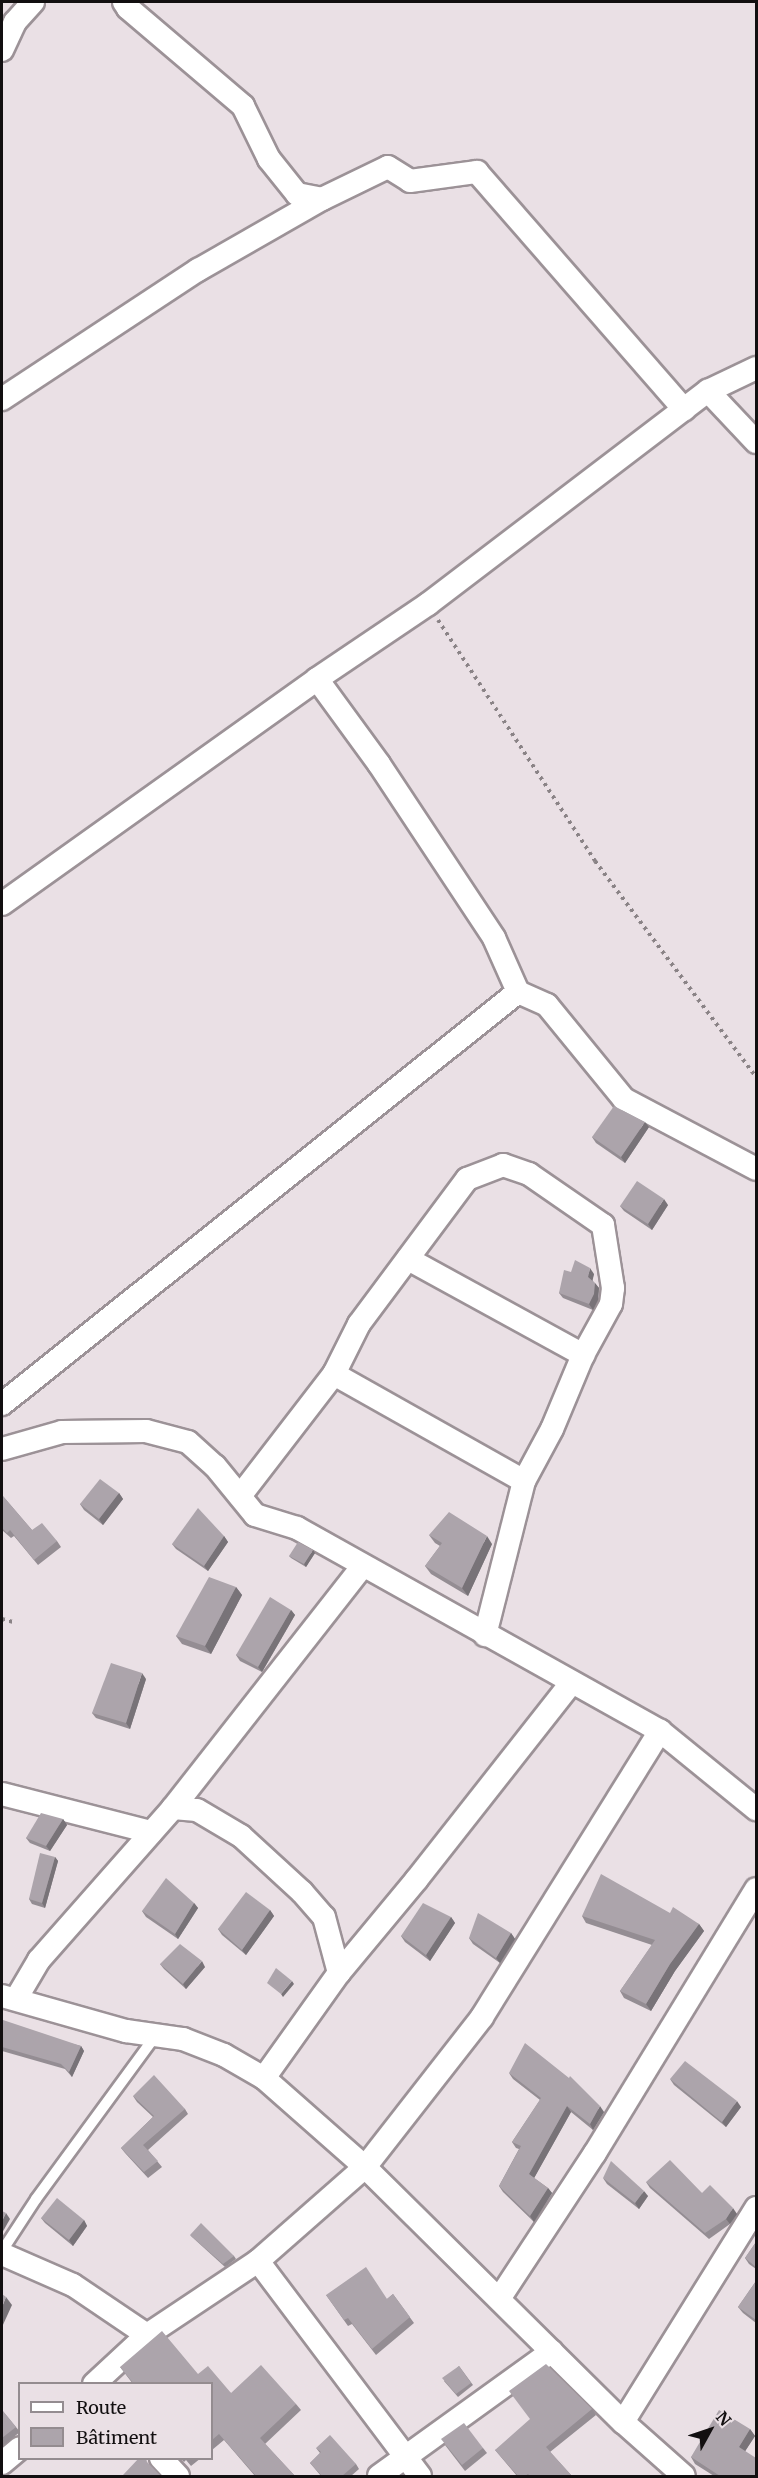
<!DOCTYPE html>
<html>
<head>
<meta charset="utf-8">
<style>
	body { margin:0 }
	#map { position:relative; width:758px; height:2478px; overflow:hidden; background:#eae0e5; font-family:Merriweather,serif }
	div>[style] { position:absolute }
	.path>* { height:4px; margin-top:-2px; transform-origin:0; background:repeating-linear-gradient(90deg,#8a8386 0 3px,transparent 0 7.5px) }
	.roads { filter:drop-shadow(2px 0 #9c9297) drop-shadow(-2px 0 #9c9297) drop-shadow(0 2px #9c9297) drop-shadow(0 -2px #9c9297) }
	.lane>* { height:10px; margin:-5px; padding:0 5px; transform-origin:5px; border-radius:5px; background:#fff }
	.street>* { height:22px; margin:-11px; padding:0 11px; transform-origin:11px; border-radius:11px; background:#fff }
	.wall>* { inset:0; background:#948d93 }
	.shaded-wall>* { inset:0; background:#787378 }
	.building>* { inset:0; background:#aca4ab }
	span { translate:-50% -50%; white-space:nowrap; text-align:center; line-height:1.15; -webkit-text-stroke:4.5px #eae0e5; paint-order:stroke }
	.frame { position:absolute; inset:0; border:3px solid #120f10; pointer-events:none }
	.legend { position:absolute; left:18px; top:2382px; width:195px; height:78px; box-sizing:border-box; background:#eae0e5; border:2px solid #948c90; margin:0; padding:8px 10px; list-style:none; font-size:18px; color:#120f10 }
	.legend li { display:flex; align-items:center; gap:12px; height:30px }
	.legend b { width:30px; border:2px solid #948c90 }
	.north { position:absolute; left:680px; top:2400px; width:60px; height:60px; -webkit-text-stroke:4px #eae0e5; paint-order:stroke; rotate:50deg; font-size:16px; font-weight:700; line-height:24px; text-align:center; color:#120f10 }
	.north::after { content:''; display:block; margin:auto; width:21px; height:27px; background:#120f10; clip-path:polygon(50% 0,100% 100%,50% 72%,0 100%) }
</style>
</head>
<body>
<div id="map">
	<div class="path">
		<div style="left:438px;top:620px;width:288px;rotate:56.9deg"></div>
		<div style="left:595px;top:861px;width:269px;rotate:53.3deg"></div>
		<div style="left:2px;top:1619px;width:11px;rotate:15deg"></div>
	</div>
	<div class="roads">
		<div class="lane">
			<div style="left:2px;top:2251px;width:62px;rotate:-56.8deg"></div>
			<div style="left:36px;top:2199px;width:203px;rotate:-53.8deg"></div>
		</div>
		<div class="street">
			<div style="left:124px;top:2px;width:7px;rotate:56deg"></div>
			<div style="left:128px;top:8px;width:151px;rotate:40.4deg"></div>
			<div style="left:243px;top:106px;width:59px;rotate:63.9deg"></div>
			<div style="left:269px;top:159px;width:45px;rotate:51.3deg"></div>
			<div style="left:297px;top:194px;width:25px;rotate:11deg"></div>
			<div style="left:322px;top:199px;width:73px;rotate:-25.9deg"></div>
			<div style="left:388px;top:167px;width:26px;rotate:32deg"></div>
			<div style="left:410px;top:181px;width:68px;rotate:-7.7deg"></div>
			<div style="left:477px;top:172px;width:315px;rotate:48.9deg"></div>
			<div style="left:2px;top:50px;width:31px;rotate:-65deg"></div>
			<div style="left:15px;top:22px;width:27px;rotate:-48deg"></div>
			<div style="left:708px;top:391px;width:70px;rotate:46.7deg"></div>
			<div style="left:2px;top:399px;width:235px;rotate:-33.4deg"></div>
			<div style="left:198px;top:270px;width:143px;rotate:-29.8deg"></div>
			<div style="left:317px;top:679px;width:105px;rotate:53.9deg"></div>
			<div style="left:379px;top:764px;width:209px;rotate:56.5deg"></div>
			<div style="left:494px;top:938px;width:59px;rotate:66deg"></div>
			<div style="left:2px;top:904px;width:387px;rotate:-35.5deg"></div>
			<div style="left:317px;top:679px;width:134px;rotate:-34deg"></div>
			<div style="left:428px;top:604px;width:352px;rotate:-37.3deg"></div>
			<div style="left:708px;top:391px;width:53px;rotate:-25.6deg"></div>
			<div style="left:408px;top:1259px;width:200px;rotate:28.7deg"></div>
			<div style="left:334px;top:1374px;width:218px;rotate:29.4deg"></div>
			<div style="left:2px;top:1404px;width:660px;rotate:-38.61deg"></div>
			<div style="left:518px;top:992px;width:32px;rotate:24deg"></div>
			<div style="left:547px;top:1005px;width:122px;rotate:50.7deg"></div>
			<div style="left:624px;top:1099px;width:149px;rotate:27.9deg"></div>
			<div style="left:2px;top:1449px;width:62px;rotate:-15.8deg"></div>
			<div style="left:62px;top:1432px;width:84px;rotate:-0.7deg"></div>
			<div style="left:146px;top:1431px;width:43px;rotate:14.7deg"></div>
			<div style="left:188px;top:1442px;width:36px;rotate:42deg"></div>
			<div style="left:215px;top:1466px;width:63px;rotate:50.8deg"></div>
			<div style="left:255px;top:1515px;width:44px;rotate:17.2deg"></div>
			<div style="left:297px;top:1528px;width:416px;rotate:29.2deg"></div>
			<div style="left:660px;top:1731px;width:124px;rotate:39.1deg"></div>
			<div style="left:240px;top:1496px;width:154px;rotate:-52.4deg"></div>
			<div style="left:334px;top:1374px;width:56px;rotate:-63.4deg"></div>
			<div style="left:359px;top:1324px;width:181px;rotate:-53.3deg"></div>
			<div style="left:467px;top:1179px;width:39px;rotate:-21deg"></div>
			<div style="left:503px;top:1165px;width:28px;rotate:19deg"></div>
			<div style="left:529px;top:1174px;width:90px;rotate:34.6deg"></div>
			<div style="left:603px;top:1225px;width:64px;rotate:81deg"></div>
			<div style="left:613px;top:1288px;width:16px;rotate:97deg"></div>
			<div style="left:611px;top:1304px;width:58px;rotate:118.8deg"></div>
			<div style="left:583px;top:1355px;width:80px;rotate:112.7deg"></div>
			<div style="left:552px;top:1429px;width:59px;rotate:118.3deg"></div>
			<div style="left:524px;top:1481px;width:159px;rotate:104.2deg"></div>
			<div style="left:2px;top:1794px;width:154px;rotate:14.3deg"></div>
			<div style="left:173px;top:1808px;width:24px;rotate:5deg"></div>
			<div style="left:197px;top:1810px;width:51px;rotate:30.6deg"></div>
			<div style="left:241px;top:1836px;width:83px;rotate:42.6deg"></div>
			<div style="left:302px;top:1892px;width:33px;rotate:49deg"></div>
			<div style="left:324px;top:1917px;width:58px;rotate:75deg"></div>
			<div style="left:2px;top:1996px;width:129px;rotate:15.8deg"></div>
			<div style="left:126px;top:2031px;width:58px;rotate:8deg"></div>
			<div style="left:183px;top:2039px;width:44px;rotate:21.3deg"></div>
			<div style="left:224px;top:2055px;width:46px;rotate:29.9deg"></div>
			<div style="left:264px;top:2078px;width:135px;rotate:41.4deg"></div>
			<div style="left:365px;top:2167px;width:363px;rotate:44.7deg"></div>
			<div style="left:623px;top:2422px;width:81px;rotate:41.5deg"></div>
			<div style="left:16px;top:1999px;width:45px;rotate:-59.5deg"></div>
			<div style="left:39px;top:1960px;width:203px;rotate:-48.6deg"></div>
			<div style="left:173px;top:1808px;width:306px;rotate:-51.9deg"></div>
			<div style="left:264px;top:2078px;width:129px;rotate:-54.5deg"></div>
			<div style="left:339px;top:1973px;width:122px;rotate:-50.3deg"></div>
			<div style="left:417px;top:1879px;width:249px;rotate:-51.8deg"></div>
			<div style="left:2px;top:2254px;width:77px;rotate:23.6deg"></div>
			<div style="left:73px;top:2285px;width:89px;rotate:34deg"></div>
			<div style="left:258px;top:2261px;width:269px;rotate:53deg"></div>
			<div style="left:499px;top:2299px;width:175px;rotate:-56.7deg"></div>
			<div style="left:595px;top:2153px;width:309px;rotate:-58.6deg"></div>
			<div style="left:94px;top:2384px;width:72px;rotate:-42.8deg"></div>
			<div style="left:147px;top:2335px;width:133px;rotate:-33.7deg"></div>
			<div style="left:258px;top:2261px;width:142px;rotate:-41.3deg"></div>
			<div style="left:365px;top:2167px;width:190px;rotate:-52deg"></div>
			<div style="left:482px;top:2017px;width:337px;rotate:-58.1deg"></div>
			<div style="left:623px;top:2422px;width:252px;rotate:-58.1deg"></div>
			<div style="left:161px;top:2458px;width:25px;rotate:47deg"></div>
			<div style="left:2px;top:2463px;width:23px;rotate:-40deg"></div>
			<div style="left:379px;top:2476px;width:213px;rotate:-35.8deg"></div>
		</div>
	</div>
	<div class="wall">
		<div style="clip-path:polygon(649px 1127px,625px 1163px,596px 1143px,592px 1137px)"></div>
		<div style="clip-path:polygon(668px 1205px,652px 1230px,624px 1211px,620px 1206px)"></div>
		<div style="clip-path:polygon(571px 1272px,594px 1274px,592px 1280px,599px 1288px,598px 1300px,593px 1310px,563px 1298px,559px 1293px)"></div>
		<div style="clip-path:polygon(119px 1493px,123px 1499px,103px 1525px,84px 1510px,80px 1504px)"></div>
		<div style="clip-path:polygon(2px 1495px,32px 1530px,57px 1541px,61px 1547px,38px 1565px,14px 1536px,11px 1538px,2px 1530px)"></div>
		<div style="clip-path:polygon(429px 1535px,492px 1544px,468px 1596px,431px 1574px,425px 1566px,440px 1546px,435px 1543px)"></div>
		<div style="clip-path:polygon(224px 1536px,228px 1542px,208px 1571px,176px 1549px,172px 1544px)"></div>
		<div style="clip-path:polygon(315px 1553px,306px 1567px,291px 1558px,289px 1556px)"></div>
		<div style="clip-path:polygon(236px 1587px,242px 1595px,211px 1654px,182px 1644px,176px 1636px)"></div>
		<div style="clip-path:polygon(291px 1610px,295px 1615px,262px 1672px,240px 1661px,236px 1655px)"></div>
		<div style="clip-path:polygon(146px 1679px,130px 1729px,96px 1718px,92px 1713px)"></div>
		<div style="clip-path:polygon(63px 1819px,67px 1825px,50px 1851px,30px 1843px,26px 1838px)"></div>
		<div style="clip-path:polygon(55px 1857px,58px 1861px,45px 1908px,32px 1904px,29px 1899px)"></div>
		<div style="clip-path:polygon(194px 1903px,198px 1908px,178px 1939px,146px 1917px,142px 1911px)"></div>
		<div style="clip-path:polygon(270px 1910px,274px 1916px,246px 1955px,222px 1935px,218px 1929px)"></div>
		<div style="clip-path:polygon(670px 1913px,699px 1924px,704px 1931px,675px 1971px,651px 2011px,624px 1998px,620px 1991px,652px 1945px,586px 1923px,582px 1916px)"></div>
		<div style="clip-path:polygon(451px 1917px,455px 1923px,430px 1961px,405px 1942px,401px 1936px)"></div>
		<div style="clip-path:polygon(511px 1933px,515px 1939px,500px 1963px,473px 1944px,469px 1938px)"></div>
		<div style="clip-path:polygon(160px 1964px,205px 1967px,186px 1989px,164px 1969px)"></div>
		<div style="clip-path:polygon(2px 2026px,81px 2046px,84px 2051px,72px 2077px,65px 2069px,2px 2051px)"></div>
		<div style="clip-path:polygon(509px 2073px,604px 2112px,593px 2130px,571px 2112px,534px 2178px,548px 2188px,552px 2193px,534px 2222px,503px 2192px,499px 2186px,519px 2149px,516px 2148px,512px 2142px,540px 2100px,513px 2079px)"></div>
		<div style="clip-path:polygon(670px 2079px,741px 2107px,726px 2127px,674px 2085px)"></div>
		<div style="clip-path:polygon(133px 2096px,185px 2109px,188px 2114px,148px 2150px,162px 2167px,148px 2178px,125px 2153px,121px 2148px,153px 2117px,137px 2102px)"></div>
		<div style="clip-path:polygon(603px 2178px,648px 2196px,639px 2209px,607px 2184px)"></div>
		<div style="clip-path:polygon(646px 2182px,702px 2193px,737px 2214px,730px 2224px,709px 2239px,650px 2188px)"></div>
		<div style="clip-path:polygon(41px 2218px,84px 2220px,87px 2226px,73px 2246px,45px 2223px)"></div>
		<div style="clip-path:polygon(190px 2235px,234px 2256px,236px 2259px,225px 2267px,192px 2237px)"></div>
		<div style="clip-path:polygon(756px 2242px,756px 2269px,749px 2264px,745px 2258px)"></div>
		<div style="clip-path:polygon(756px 2281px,756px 2323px,743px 2313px,738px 2307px)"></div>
		<div style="clip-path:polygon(393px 2294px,414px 2323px,376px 2355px,352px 2324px,348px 2326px,326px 2295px,387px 2299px)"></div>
		<div style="clip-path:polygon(459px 2366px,473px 2385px,458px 2397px,444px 2381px)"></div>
		<div style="clip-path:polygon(120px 2367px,198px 2374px,231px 2393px,296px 2404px,301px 2410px,265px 2444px,295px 2476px,255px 2476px,224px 2440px,212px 2450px,212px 2384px,133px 2384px)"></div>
		<div style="clip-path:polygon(592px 2409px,596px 2415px,550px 2452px,572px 2476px,517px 2476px,495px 2450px)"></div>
		<div style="clip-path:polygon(2px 2410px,20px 2432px,2px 2446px)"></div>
		<div style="clip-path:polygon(750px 2429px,755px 2436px,745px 2451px,756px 2476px,714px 2476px,695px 2464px,691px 2457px)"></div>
		<div style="clip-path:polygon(445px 2445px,483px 2448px,487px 2453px,465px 2471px)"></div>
		<div style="clip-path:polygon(316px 2448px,356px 2464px,359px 2469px,351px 2476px,321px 2476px,310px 2463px,320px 2453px)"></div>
		<div style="clip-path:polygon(180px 2458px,201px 2458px,191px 2466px,186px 2460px,184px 2462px)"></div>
	</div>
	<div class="shaded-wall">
		<div style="clip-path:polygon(645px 1122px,649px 1127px,625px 1163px,621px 1157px)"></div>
		<div style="clip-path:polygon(664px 1199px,668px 1205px,652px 1230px,648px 1224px)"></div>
		<div style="clip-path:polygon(590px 1268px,594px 1274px,592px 1283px,588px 1277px)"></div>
		<div style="clip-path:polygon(595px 1283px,599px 1288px,598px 1300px,593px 1310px,589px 1304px)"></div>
		<div style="clip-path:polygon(119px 1493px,123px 1499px,103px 1525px,99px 1519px)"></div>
		<div style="clip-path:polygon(224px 1536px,228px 1542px,208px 1571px,204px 1566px)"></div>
		<div style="clip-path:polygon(487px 1536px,492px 1544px,468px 1596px,462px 1588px)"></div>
		<div style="clip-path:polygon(313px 1550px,315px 1553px,306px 1567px,304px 1564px)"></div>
		<div style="clip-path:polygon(236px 1587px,242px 1595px,211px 1654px,205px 1646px)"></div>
		<div style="clip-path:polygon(291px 1610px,295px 1615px,262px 1672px,258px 1667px)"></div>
		<div style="clip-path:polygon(142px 1673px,146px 1679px,130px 1729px,126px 1723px)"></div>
		<div style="clip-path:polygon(63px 1819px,67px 1825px,50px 1851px,46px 1846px)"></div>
		<div style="clip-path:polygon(55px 1857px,58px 1861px,45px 1908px,42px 1903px)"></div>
		<div style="clip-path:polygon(194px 1903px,198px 1908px,178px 1939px,175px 1934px)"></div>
		<div style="clip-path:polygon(270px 1910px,274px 1916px,246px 1955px,242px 1950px)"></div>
		<div style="clip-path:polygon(451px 1917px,455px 1923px,430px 1961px,426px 1955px)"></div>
		<div style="clip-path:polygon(699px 1924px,704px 1931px,675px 1971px,651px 2011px,646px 2004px,670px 1964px)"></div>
		<div style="clip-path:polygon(511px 1933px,515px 1939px,500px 1963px,496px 1958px)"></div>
		<div style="clip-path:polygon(202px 1961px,205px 1967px,186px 1989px,183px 1984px)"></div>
		<div style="clip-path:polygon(292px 1981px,294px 1984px,283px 1997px,281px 1994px)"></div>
		<div style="clip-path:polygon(81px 2046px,84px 2051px,72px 2077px,69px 2072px)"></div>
		<div style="clip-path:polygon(737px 2101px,741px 2107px,726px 2127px,722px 2122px)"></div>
		<div style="clip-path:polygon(567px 2106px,571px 2112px,533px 2180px,529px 2174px)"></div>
		<div style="clip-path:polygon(600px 2106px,604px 2112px,593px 2130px,590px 2124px)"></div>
		<div style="clip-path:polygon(548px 2188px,552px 2193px,534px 2222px,530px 2216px)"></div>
		<div style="clip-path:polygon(644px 2191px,648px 2196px,639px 2209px,635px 2203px)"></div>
		<div style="clip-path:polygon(733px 2208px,737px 2214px,730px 2224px,726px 2219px)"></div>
		<div style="clip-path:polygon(6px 2213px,10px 2219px,2px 2233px,2px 2221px)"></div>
		<div style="clip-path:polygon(84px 2220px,87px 2226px,73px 2246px,69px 2240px)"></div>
		<div style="clip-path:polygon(6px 2297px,12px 2305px,2px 2327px,2px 2307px)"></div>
		<div style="clip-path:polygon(750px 2429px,755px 2436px,744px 2453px,739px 2447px)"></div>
	</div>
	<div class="building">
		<div style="clip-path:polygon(614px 1106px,645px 1122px,621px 1157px,592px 1137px)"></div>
		<div style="clip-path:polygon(637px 1181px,664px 1199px,648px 1224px,620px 1206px)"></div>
		<div style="clip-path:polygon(575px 1260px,590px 1268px,588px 1277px,595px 1283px,594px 1294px,589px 1304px,559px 1293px,564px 1270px,571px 1272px)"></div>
		<div style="clip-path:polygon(100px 1479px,119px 1493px,99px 1519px,80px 1504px)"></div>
		<div style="clip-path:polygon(2px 1495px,32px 1530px,42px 1523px,57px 1541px,34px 1560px,10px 1530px,7px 1533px,2px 1528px)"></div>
		<div style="clip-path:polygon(198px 1508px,224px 1536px,204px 1566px,172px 1544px)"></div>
		<div style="clip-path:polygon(449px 1512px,487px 1536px,462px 1588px,425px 1566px,442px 1543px,429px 1535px)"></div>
		<div style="clip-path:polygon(298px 1542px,313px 1550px,304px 1564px,289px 1556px)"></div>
		<div style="clip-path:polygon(209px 1577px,236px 1587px,205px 1646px,176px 1636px)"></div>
		<div style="clip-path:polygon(270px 1597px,291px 1610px,258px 1667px,236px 1655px)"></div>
		<div style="clip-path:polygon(111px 1663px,142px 1673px,126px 1723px,92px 1713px)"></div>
		<div style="clip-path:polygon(41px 1813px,63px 1819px,46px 1846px,26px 1838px)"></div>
		<div style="clip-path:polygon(40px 1853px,55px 1857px,42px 1903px,29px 1899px)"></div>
		<div style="clip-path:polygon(601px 1874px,670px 1913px,673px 1907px,699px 1924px,670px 1964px,646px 2004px,620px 1991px,655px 1940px,582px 1916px)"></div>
		<div style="clip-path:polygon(166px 1878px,194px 1903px,175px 1934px,142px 1911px)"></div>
		<div style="clip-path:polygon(246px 1892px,270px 1910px,242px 1950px,218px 1929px)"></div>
		<div style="clip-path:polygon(423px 1903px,451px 1917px,426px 1955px,401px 1936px)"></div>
		<div style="clip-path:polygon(478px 1913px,511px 1933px,496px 1958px,469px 1938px)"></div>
		<div style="clip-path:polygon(180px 1944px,202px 1961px,183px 1984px,160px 1964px)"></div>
		<div style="clip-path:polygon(276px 1968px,292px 1981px,281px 1994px,267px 1983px)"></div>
		<div style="clip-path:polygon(3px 2020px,81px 2046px,69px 2072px,61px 2064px,2px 2047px,2px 2026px)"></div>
		<div style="clip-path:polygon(525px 2043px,569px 2078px,570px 2076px,600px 2106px,590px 2124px,567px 2106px,529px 2174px,548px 2188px,530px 2216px,499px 2186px,521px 2146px,512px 2142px,541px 2098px,509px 2073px)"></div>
		<div style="clip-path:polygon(685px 2061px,737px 2101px,722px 2122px,670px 2079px)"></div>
		<div style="clip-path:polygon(154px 2075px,185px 2109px,143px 2145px,158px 2161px,144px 2172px,121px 2148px,154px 2116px,133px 2096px)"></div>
		<div style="clip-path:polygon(670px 2160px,702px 2193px,710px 2185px,733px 2208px,726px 2219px,705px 2233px,646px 2182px)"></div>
		<div style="clip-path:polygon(611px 2161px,644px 2191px,635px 2203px,603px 2178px)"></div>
		<div style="clip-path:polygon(57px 2198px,84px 2220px,69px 2240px,41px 2218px)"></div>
		<div style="clip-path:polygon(2px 2211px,6px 2213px,2px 2221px)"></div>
		<div style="clip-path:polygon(201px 2223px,234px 2256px,223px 2264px,190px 2235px)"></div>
		<div style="clip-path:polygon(756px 2242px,756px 2267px,745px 2258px)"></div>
		<div style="clip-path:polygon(366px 2267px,387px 2299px,393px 2294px,410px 2317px,372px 2349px,348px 2318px,344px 2320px,326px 2295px)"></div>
		<div style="clip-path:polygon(756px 2281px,756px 2320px,738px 2307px)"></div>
		<div style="clip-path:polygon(2px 2294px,6px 2297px,2px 2307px)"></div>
		<div style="clip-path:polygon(162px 2331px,198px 2374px,208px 2366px,231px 2393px,261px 2365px,296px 2404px,260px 2438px,295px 2476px,256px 2476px,219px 2434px,212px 2440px,212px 2384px,134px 2384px,120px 2367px)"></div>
		<div style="clip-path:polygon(546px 2364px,592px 2409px,546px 2447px,572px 2476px,530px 2476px,528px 2474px,525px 2476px,518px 2476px,495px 2450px,530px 2419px,509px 2391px)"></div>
		<div style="clip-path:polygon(459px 2366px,471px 2383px,456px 2394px,442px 2378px)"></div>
		<div style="clip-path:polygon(2px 2410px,16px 2427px,2px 2438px)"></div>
		<div style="clip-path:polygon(719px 2410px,750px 2429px,739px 2447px,756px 2458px,756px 2476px,720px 2476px,691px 2457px)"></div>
		<div style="clip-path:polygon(464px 2423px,483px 2448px,462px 2465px,441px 2439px)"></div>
		<div style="clip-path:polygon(330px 2435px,356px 2464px,342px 2476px,322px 2476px,310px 2463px,321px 2452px,316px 2448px)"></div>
		<div style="clip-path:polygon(139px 2458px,146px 2458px,147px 2462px,161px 2476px,125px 2476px,123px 2475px)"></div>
	</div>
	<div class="frame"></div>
	<ul class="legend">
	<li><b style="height:8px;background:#fff"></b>Route</li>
	<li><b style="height:16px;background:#aca4ab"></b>Bâtiment</li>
	</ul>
	<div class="north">N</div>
</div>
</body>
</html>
